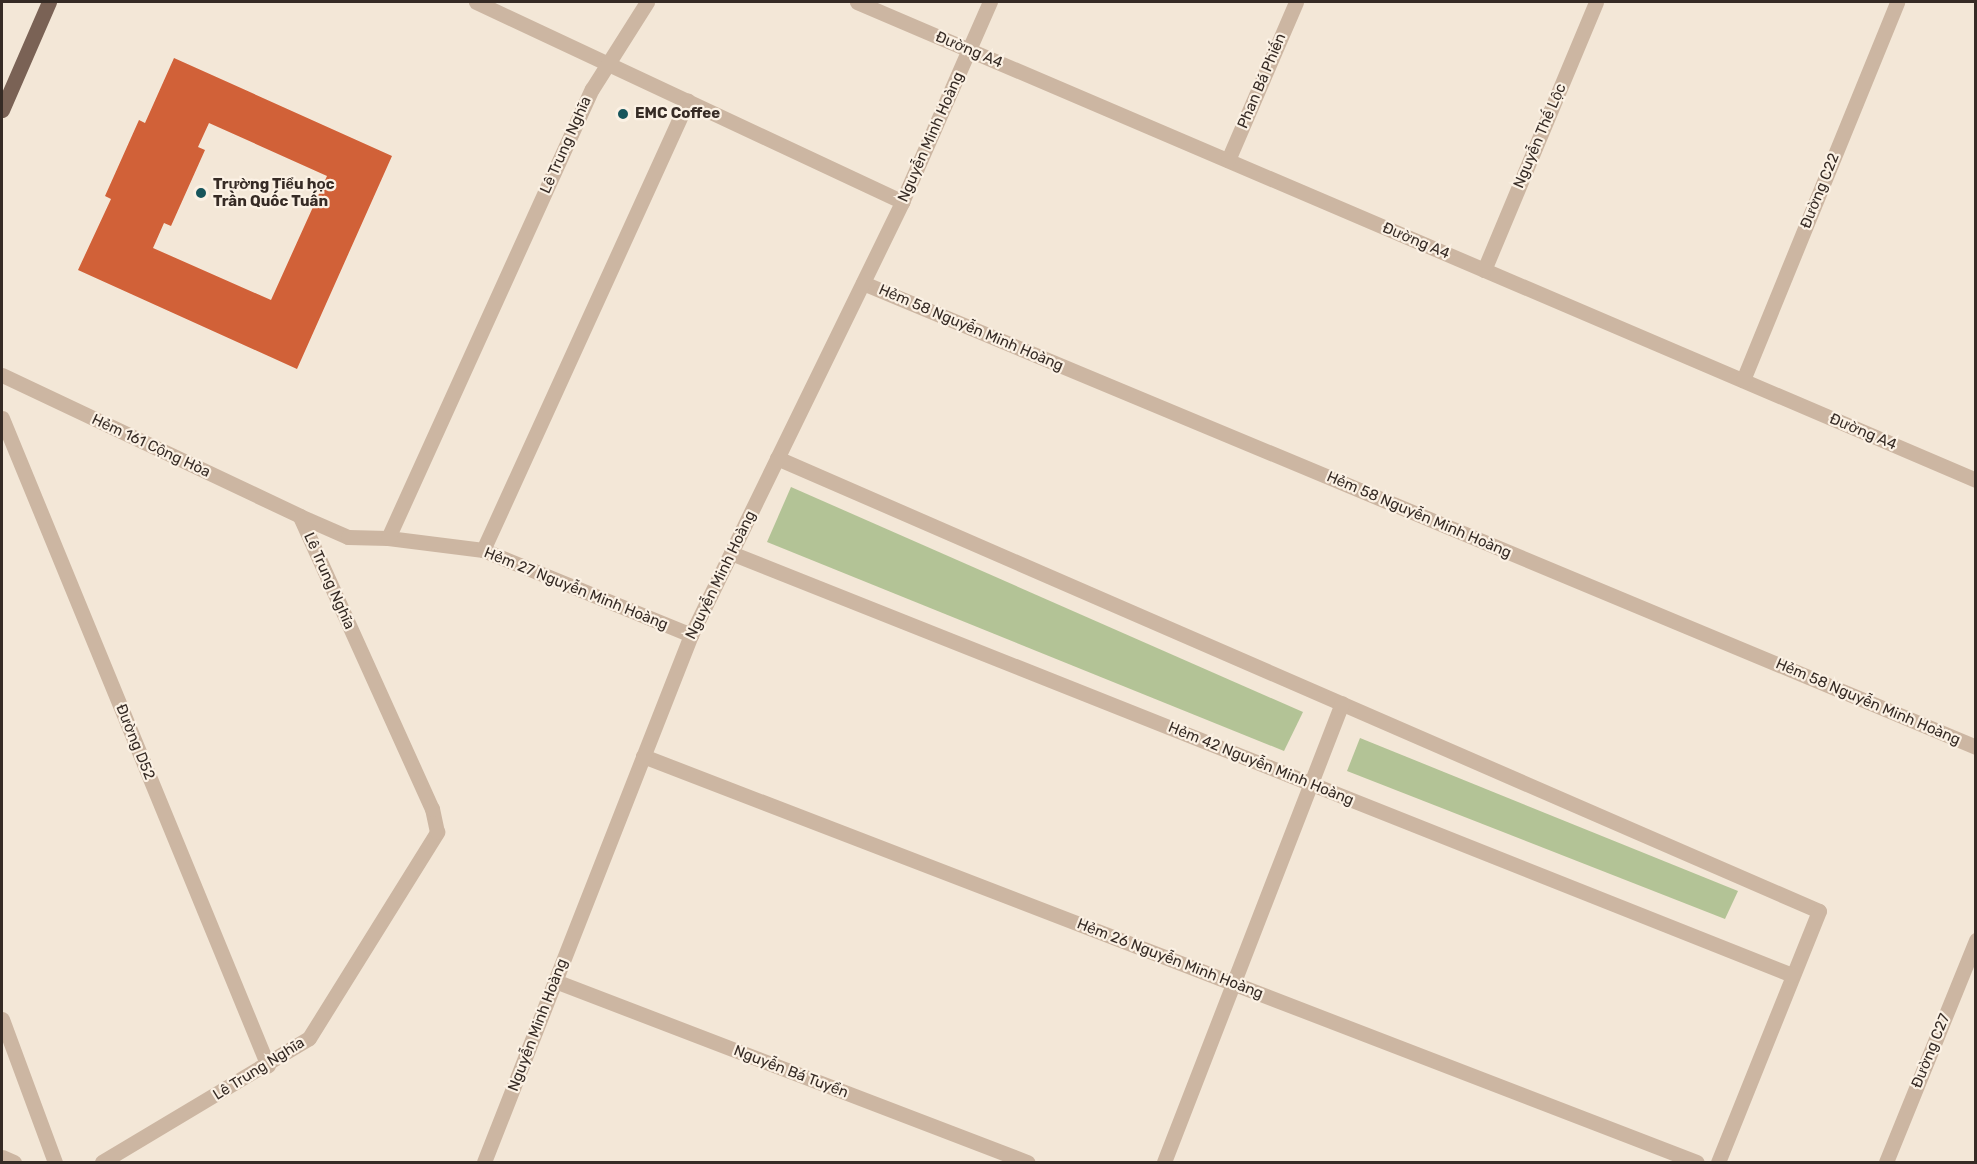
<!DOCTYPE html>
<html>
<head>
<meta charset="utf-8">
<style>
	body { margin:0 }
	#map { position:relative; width:1977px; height:1164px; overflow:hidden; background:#f3e7d7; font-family:Rubik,sans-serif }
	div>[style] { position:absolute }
	.green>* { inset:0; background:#b3c396 }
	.building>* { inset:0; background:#d16138 }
	.service>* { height:15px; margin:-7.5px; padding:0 7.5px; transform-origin:7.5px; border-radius:7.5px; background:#ccb6a2 }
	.minor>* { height:15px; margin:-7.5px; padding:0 7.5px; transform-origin:7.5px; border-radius:7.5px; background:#ccb6a2 }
	.tertiary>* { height:15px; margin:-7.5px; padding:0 7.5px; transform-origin:7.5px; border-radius:7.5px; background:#ccb6a2 }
	.primary>* { height:15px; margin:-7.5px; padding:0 7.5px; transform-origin:7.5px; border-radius:7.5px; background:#7a6255 }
	.dots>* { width:16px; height:16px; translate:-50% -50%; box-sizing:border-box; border:3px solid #fbf1e4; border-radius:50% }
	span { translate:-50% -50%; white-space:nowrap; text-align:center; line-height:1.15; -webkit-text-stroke:4.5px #fbf1e4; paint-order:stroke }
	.street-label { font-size:15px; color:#362b25 }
	.poi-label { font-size:15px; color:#362b25; font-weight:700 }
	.left { translate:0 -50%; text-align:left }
	.frame { position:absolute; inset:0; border:3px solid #362b25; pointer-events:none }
</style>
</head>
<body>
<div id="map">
	<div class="green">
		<div style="clip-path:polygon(791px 487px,1303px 712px,1284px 751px,767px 542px)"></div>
		<div style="clip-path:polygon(1360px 738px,1738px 891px,1725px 919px,1347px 771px)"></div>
	</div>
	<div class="building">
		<div style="clip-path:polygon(evenodd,174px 58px,392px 156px,297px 369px,78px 270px,111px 199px,105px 196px,139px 120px,145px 123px,174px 58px,209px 123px,327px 176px,271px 300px,153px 248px,164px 223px,171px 226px,205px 150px,198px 147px,209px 123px)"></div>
	</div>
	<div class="service">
		<div style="left:863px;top:283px;width:1206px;rotate:22.63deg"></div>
		<div style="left:2px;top:375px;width:330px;rotate:25.3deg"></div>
		<div style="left:777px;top:458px;width:1136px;rotate:23.5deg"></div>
		<div style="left:1819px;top:911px;width:271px;rotate:111.9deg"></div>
		<div style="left:388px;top:538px;width:96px;rotate:7.2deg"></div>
		<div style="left:483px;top:550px;width:225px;rotate:22.2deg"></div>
		<div style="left:483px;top:550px;width:494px;rotate:-65.5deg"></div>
		<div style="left:731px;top:553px;width:1142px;rotate:21.69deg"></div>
		<div style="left:643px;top:756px;width:1129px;rotate:21.07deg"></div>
		<div style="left:1164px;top:1162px;width:492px;rotate:-68.8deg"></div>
	</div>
	<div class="minor">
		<div style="left:476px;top:2px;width:471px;rotate:25.1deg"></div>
		<div style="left:857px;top:2px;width:1217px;rotate:23.13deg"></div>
		<div style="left:1228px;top:160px;width:172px;rotate:-66.7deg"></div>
		<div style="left:1484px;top:270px;width:290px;rotate:-67.3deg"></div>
		<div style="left:1743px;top:380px;width:408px;rotate:-67.8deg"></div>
		<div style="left:2px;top:418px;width:700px;rotate:67.68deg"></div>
		<div style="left:300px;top:516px;width:52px;rotate:23.6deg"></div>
		<div style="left:348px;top:537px;width:40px;rotate:1.4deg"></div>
		<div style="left:388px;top:538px;width:493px;rotate:-65.6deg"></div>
		<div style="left:592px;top:89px;width:103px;rotate:-57.7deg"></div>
		<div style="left:555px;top:981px;width:506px;rotate:20.98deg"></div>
		<div style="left:2px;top:1019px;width:153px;rotate:69.7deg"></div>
		<div style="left:102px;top:1162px;width:241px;rotate:-30.9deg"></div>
		<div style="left:309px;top:1038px;width:243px;rotate:-58.1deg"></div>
		<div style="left:437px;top:832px;width:24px;rotate:-102deg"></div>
		<div style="left:432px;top:809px;width:321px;rotate:-114.3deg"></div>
		<div style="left:484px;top:1162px;width:566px;rotate:-68.56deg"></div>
		<div style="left:691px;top:635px;width:482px;rotate:-64deg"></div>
		<div style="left:902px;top:202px;width:219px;rotate:-66.3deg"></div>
		<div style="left:1886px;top:1162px;width:240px;rotate:-67.9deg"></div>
	</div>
	<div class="tertiary">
		<div style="left:2px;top:1157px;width:13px;rotate:23deg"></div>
	</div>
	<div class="primary">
		<div style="left:2px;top:110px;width:118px;rotate:-66.5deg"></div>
	</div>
	<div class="dots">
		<div style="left:623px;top:114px;background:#17555b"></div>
		<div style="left:201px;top:193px;background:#17555b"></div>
	</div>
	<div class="street-label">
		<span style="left:969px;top:50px;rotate:23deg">Đường A4</span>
		<span style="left:1262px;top:81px;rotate:-67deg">Phan Bá Phiến</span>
		<span style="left:1540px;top:136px;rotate:-67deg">Nguyễn Thế Lộc</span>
		<span style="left:931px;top:137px;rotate:-66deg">Nguyễn Minh Hoàng</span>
		<span style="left:566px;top:145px;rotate:-66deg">Lê Trung Nghĩa</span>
		<span style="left:1820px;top:191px;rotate:-68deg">Đường C22</span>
		<span style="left:1416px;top:241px;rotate:23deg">Đường A4</span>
		<span style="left:971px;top:328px;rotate:23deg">Hẻm 58 Nguyễn Minh Hoàng</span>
		<span style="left:1863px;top:432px;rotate:23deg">Đường A4</span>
		<span style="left:151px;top:446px;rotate:25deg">Hẻm 161 Cộng Hòa</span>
		<span style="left:1419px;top:515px;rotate:23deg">Hẻm 58 Nguyễn Minh Hoàng</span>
		<span style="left:721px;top:575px;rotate:-64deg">Nguyễn Minh Hoàng</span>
		<span style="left:329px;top:581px;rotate:66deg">Lê Trung Nghĩa</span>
		<span style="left:576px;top:589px;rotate:22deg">Hẻm 27 Nguyễn Minh Hoàng</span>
		<span style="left:1868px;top:702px;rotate:23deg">Hẻm 58 Nguyễn Minh Hoàng</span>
		<span style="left:135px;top:742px;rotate:68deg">Đường D52</span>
		<span style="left:1261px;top:764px;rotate:22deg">Hẻm 42 Nguyễn Minh Hoàng</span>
		<span style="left:1170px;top:959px;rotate:21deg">Hẻm 26 Nguyễn Minh Hoàng</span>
		<span style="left:538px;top:1025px;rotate:-69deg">Nguyễn Minh Hoàng</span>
		<span style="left:1931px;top:1051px;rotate:-68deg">Đường C27</span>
		<span style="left:259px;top:1069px;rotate:-32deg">Lê Trung Nghĩa</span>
		<span style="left:791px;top:1072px;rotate:21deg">Nguyễn Bá Tuyển</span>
	</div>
	<div class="poi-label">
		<span class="left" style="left:635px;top:114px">EMC Coffee</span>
		<span class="left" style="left:213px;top:193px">Trường Tiểu học<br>Trần Quốc Tuấn</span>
	</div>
	<div class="frame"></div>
</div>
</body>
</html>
